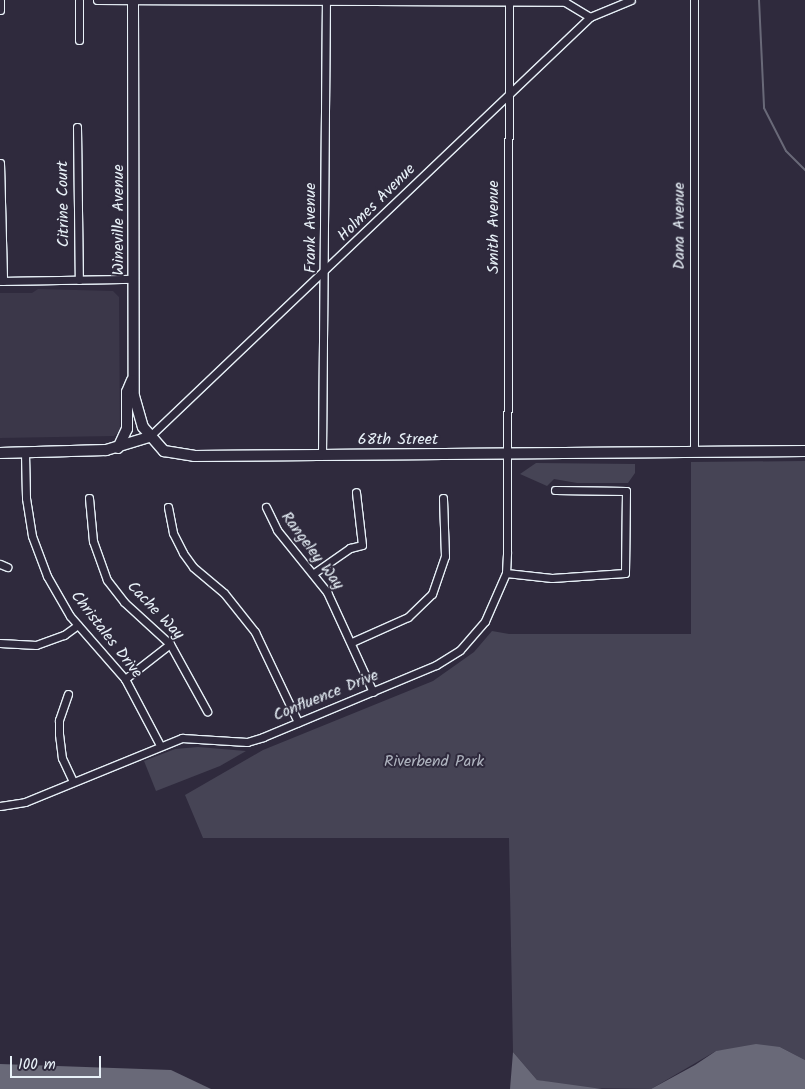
<!DOCTYPE html>
<html>
<head>
<meta charset="utf-8">
<style>
	body { margin:0 }
	#map { position:relative; width:805px; height:1089px; overflow:hidden; background:#2f2a3d; font-family:Kalam,sans-serif }
	div>[style] { position:absolute }
	.built>* { inset:0; background:#3b3749 }
	.green>* { inset:0; background:#464455 }
	.water>* { inset:0; background:#696978 }
	.stream>* { height:2px; margin:-1px; padding:0 1px; transform-origin:1px; border-radius:1px; background:#696978 }
	.roads { filter:drop-shadow(1px 0 #e8f1f8) drop-shadow(-1px 0 #e8f1f8) drop-shadow(0 1px #e8f1f8) drop-shadow(0 -1px #e8f1f8) }
	.street>* { height:7px; margin:-3.5px; padding:0 3.5px; transform-origin:3.5px; border-radius:3.5px; background:#2f2a3d }
	.secondary>* { height:10px; margin:-5px; padding:0 5px; transform-origin:5px; border-radius:5px; background:#2f2a3d }
	span { translate:-50% -50%; white-space:nowrap; text-align:center; line-height:1.15; -webkit-text-stroke:4px #2f2a3d; paint-order:stroke }
	.street-label { font-size:16px; color:#e8f1f8 }
	.park-label { font-size:16px; color:#afb4bf }
	.scale { position:absolute; left:10px; top:1056px; width:91px; height:22px; box-sizing:border-box; border:2px solid #e8f1f8; border-top:0; padding-left:6px; font-size:15px; line-height:18px; white-space:nowrap; color:#e8f1f8; -webkit-text-stroke:4px #2f2a3d; paint-order:stroke }
</style>
</head>
<body>
<div id="map">
	<div class="built">
		<div style="clip-path:polygon(38px 289px,113px 291px,119px 297px,120px 431px,114px 436px,0 438px,0 293px,32px 293px)"></div>
	</div>
	<div class="green">
		<div style="clip-path:polygon(805px 461px,805px 1060px,780px 1047px,716px 1051px,651px 1089px,578px 1088px,537px 1080px,513px 1052px,509px 838px,203px 838px,185px 795px,263px 750px,433px 681px,474px 652px,492px 631px,509px 634px,691px 634px,691px 462px)"></div>
		<div style="clip-path:polygon(536px 463px,635px 464px,635px 473px,628px 483px,577px 483px,554px 479px,547px 486px,520px 474px)"></div>
		<div style="clip-path:polygon(198px 747px,246px 751px,220px 766px,156px 791px,144px 761px,175px 749px)"></div>
	</div>
	<div class="water">
		<div style="clip-path:polygon(756px 1044px,780px 1047px,805px 1060px,805px 1089px,644px 1089px,651px 1089px,695px 1065px,716px 1051px)"></div>
		<div style="clip-path:polygon(513px 1052px,537px 1080px,602px 1089px,510px 1089px)"></div>
		<div style="clip-path:polygon(0 1064px,171px 1070px,211px 1089px,0 1089px)"></div>
	</div>
	<div class="stream">
		<div style="left:759px;top:0;width:108px;rotate:87.3deg"></div>
		<div style="left:764px;top:108px;width:48px;rotate:62.9deg"></div>
		<div style="left:786px;top:151px;width:27px;rotate:45deg"></div>
	</div>
	<div class="roads">
		<div class="street">
			<div style="left:79px;top:0;width:40px;rotate:90deg"></div>
			<div style="left:97px;top:0;width:468px;rotate:0.2deg"></div>
			<div style="left:565px;top:2px;width:29px;rotate:31deg"></div>
			<div style="left:694px;top:0;width:452px;rotate:90deg"></div>
			<div style="left:0;top:10px;width:10px;rotate:-90deg"></div>
			<div style="left:77px;top:127px;width:153px;rotate:89.3deg"></div>
			<div style="left:0;top:163px;width:118px;rotate:88.5deg"></div>
			<div style="left:0;top:281px;width:134px;rotate:-0.9deg"></div>
			<div style="left:149px;top:437px;width:609px;rotate:-43.6deg"></div>
			<div style="left:590px;top:17px;width:44px;rotate:-22.5deg"></div>
			<div style="left:25px;top:453px;width:45px;rotate:88.7deg"></div>
			<div style="left:26px;top:498px;width:38px;rotate:81deg"></div>
			<div style="left:32px;top:536px;width:43px;rotate:69.4deg"></div>
			<div style="left:47px;top:576px;width:46px;rotate:60.1deg"></div>
			<div style="left:70px;top:616px;width:84px;rotate:48.9deg"></div>
			<div style="left:125px;top:679px;width:75px;rotate:62.1deg"></div>
			<div style="left:322px;top:455px;width:455px;rotate:-89.5deg"></div>
			<div style="left:89px;top:498px;width:43px;rotate:84.7deg"></div>
			<div style="left:93px;top:541px;width:41px;rotate:70.3deg"></div>
			<div style="left:107px;top:580px;width:28px;rotate:52deg"></div>
			<div style="left:124px;top:602px;width:62px;rotate:42.4deg"></div>
			<div style="left:170px;top:644px;width:77px;rotate:61.1deg"></div>
			<div style="left:168px;top:507px;width:26px;rotate:79deg"></div>
			<div style="left:173px;top:533px;width:22px;rotate:63deg"></div>
			<div style="left:183px;top:553px;width:17px;rotate:54deg"></div>
			<div style="left:193px;top:567px;width:40px;rotate:40deg"></div>
			<div style="left:224px;top:593px;width:50px;rotate:51.5deg"></div>
			<div style="left:255px;top:632px;width:100px;rotate:64.5deg"></div>
			<div style="left:266px;top:507px;width:25px;rotate:64deg"></div>
			<div style="left:277px;top:530px;width:80px;rotate:51.1deg"></div>
			<div style="left:327px;top:592px;width:110px;rotate:65.3deg"></div>
			<div style="left:0;top:564px;width:8px;rotate:23deg"></div>
			<div style="left:314px;top:573px;width:44px;rotate:-34.8deg"></div>
			<div style="left:350px;top:548px;width:12px;rotate:-14deg"></div>
			<div style="left:362px;top:545px;width:53px;rotate:-96.5deg"></div>
			<div style="left:506px;top:573px;width:46px;rotate:6.2deg"></div>
			<div style="left:552px;top:578px;width:73px;rotate:-3.9deg"></div>
			<div style="left:625px;top:573px;width:82px;rotate:-89.3deg"></div>
			<div style="left:626px;top:491px;width:71px;rotate:-179.2deg"></div>
			<div style="left:352px;top:642px;width:61px;rotate:-24.1deg"></div>
			<div style="left:408px;top:617px;width:33px;rotate:-44deg"></div>
			<div style="left:432px;top:594px;width:40px;rotate:-71.1deg"></div>
			<div style="left:445px;top:556px;width:58px;rotate:-92deg"></div>
			<div style="left:0;top:643px;width:36px;rotate:3deg"></div>
			<div style="left:36px;top:645px;width:30px;rotate:-20deg"></div>
			<div style="left:64px;top:635px;width:17px;rotate:-36deg"></div>
			<div style="left:125px;top:679px;width:57px;rotate:-37.9deg"></div>
			<div style="left:68px;top:694px;width:28px;rotate:109deg"></div>
			<div style="left:59px;top:720px;width:14px;rotate:90deg"></div>
			<div style="left:59px;top:734px;width:24px;rotate:83deg"></div>
			<div style="left:62px;top:758px;width:26px;rotate:65deg"></div>
			<div style="left:0;top:806px;width:25px;rotate:-9deg"></div>
			<div style="left:25px;top:802px;width:170px;rotate:-22.2deg"></div>
			<div style="left:182px;top:738px;width:65px;rotate:3.5deg"></div>
			<div style="left:247px;top:742px;width:17px;rotate:-17deg"></div>
			<div style="left:263px;top:737px;width:187px;rotate:-22.6deg"></div>
			<div style="left:436px;top:665px;width:28px;rotate:-32deg"></div>
			<div style="left:460px;top:650px;width:38px;rotate:-49deg"></div>
			<div style="left:485px;top:621px;width:52px;rotate:-66.4deg"></div>
			<div style="left:506px;top:573px;width:21px;rotate:-87deg"></div>
			<div style="left:507px;top:552px;width:552px;rotate:-89.79deg"></div>
		</div>
		<div class="secondary">
			<div style="left:133px;top:0;width:396px;rotate:89.9deg"></div>
			<div style="left:134px;top:396px;width:32px;rotate:74deg"></div>
			<div style="left:143px;top:427px;width:32px;rotate:49deg"></div>
			<div style="left:164px;top:451px;width:30px;rotate:9deg"></div>
			<div style="left:194px;top:456px;width:611px;rotate:-0.47deg"></div>
			<div style="left:118px;top:448px;width:21px;rotate:-65deg"></div>
			<div style="left:127px;top:429px;width:37px;rotate:-90deg"></div>
			<div style="left:127px;top:392px;width:13px;rotate:-67deg"></div>
			<div style="left:0;top:453px;width:106px;rotate:-1.6deg"></div>
			<div style="left:106px;top:450px;width:45px;rotate:-16.8deg"></div>
		</div>
	</div>
	<div class="street-label">
		<span style="left:377px;top:203px;rotate:-45deg">Holmes Avenue</span>
		<span style="left:64px;top:204px;rotate:-91deg">Citrine Court</span>
		<span style="left:119px;top:220px;rotate:-90deg">Wineville Avenue</span>
		<span style="left:680px;top:226px;rotate:-90deg">Dana Avenue</span>
		<span style="left:494px;top:227px;rotate:-90deg">Smith Avenue</span>
		<span style="left:311px;top:228px;rotate:-90deg">Frank Avenue</span>
		<span style="left:398px;top:440px">68th Street</span>
		<span style="left:312px;top:551px;rotate:53deg">Rangeley Way</span>
		<span style="left:155px;top:611px;rotate:46deg">Cache Way</span>
		<span style="left:106px;top:635px;rotate:52deg">Christales Drive</span>
		<span style="left:326px;top:696px;rotate:-22deg">Confluence Drive</span>
	</div>
	<div class="park-label">
		<span style="left:434px;top:762px">Riverbend Park</span>
	</div>
	<div class="scale">100 m</div>
</div>
</body>
</html>
